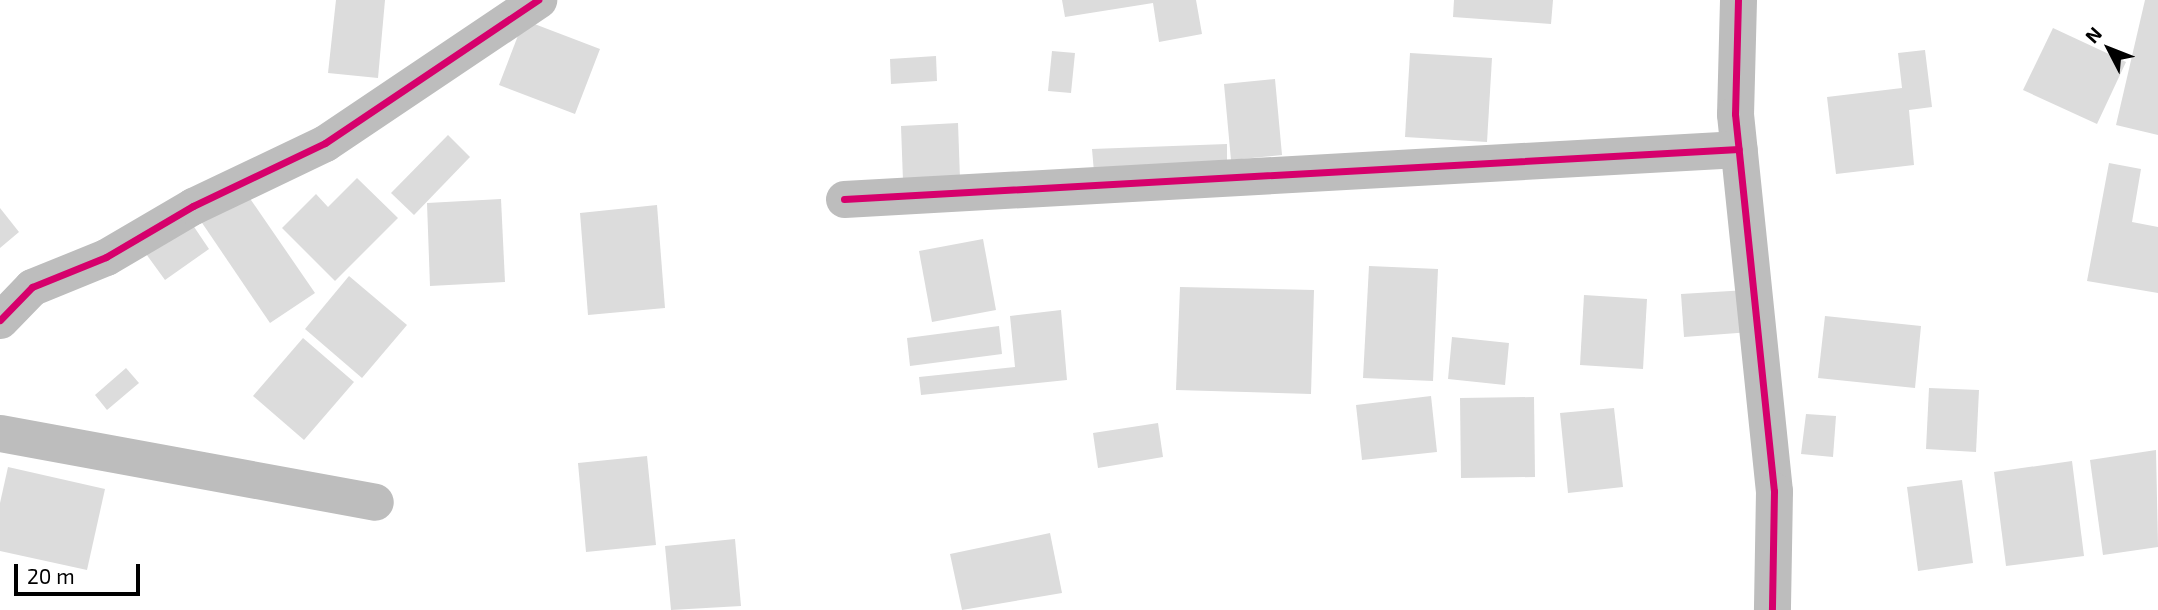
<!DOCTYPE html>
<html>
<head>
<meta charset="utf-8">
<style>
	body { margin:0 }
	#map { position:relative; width:2158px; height:610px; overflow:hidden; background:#fff; font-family:"Exo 2",sans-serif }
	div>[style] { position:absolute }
	.building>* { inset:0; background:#dcdcdc }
	.minor>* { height:37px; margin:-18.5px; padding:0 18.5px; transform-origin:18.5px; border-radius:18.5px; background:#bdbdbd }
	.cycleway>* { height:7px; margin:-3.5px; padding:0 3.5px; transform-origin:3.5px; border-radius:3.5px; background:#d6006c }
	span { translate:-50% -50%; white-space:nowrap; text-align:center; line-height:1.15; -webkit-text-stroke:7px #fff; paint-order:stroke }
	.north { position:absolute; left:2074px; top:14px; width:70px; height:70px; -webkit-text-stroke:5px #fff; paint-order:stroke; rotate:312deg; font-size:19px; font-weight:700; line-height:28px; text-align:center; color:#000 }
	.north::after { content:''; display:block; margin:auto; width:24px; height:32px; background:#000; clip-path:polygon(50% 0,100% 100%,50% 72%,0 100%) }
	.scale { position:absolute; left:14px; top:564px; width:126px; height:32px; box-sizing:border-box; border:4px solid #000; border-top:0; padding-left:9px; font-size:21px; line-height:24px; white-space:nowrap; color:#000; -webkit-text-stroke:5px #fff; paint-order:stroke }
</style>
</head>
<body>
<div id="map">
	<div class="building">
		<div style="clip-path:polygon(336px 0,385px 0,378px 78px,328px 73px)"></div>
		<div style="clip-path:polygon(1062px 0,1196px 0,1202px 34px,1159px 42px,1153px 3px,1065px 17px)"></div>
		<div style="clip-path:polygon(1454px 0,1553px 0,1551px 24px,1453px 17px)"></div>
		<div style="clip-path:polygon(2145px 0,2158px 0,2158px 135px,2116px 125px)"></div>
		<div style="clip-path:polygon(524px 20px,600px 49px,575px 114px,499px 85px)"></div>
		<div style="clip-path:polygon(2053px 28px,2126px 62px,2097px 124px,2023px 90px)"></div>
		<div style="clip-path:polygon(1925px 50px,1932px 107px,1909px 110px,1914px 165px,1836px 174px,1827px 97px,1902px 88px,1898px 53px)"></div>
		<div style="clip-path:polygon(1052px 51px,1075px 53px,1071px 93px,1048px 91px)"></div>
		<div style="clip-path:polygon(1410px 53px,1492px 58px,1487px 142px,1405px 137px)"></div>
		<div style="clip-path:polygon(936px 56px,937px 81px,891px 84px,890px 59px)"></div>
		<div style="clip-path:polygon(1275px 79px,1282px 155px,1231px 160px,1224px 84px)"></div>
		<div style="clip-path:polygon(958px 123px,960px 179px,903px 181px,901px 126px)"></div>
		<div style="clip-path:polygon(448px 135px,470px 157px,414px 215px,391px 193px)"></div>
		<div style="clip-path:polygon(1227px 144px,1227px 167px,1094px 172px,1092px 149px)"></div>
		<div style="clip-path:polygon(2109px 163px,2141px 169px,2132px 222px,2158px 227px,2158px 293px,2087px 281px)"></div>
		<div style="clip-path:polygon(357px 178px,398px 218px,335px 281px,282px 228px,316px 194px,328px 207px)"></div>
		<div style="clip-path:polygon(240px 184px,315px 293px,270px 323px,196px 214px)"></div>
		<div style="clip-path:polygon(501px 199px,505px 282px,430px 286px,427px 203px)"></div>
		<div style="clip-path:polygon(657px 205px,665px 308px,588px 315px,580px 213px)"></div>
		<div style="clip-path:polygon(0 208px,19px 232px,0 248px)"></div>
		<div style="clip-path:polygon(186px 215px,209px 249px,165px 280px,141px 247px)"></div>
		<div style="clip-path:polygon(983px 239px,996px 310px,932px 322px,919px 251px)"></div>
		<div style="clip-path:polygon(1369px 266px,1438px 269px,1433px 381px,1363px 378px)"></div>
		<div style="clip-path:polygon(349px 276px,407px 325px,362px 378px,305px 329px)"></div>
		<div style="clip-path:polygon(1180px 287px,1314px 290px,1311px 394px,1176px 390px)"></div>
		<div style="clip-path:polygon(1747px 290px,1751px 332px,1684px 337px,1681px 294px)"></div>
		<div style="clip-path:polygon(1584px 295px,1647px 299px,1643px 369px,1580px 365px)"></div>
		<div style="clip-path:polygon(1061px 310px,1067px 380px,921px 395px,919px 377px,1015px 367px,1010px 316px)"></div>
		<div style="clip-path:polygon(1825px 316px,1921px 326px,1915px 388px,1818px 378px)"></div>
		<div style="clip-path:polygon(999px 326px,1002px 354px,910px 366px,907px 338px)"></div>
		<div style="clip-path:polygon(1452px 337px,1509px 343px,1505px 385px,1448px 379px)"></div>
		<div style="clip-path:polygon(303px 338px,354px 382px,304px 440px,253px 396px)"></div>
		<div style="clip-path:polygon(126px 368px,139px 383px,107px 410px,95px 395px)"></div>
		<div style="clip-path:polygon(1929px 388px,1979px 390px,1976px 452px,1926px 449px)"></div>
		<div style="clip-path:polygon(1431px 396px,1437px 452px,1362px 460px,1356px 405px)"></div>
		<div style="clip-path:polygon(1534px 397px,1535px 477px,1461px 478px,1460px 398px)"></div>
		<div style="clip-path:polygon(1614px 408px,1623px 487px,1568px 493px,1560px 413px)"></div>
		<div style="clip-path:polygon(1806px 414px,1836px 416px,1833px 457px,1801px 454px)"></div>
		<div style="clip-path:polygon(1158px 423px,1163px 457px,1098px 468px,1093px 433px)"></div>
		<div style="clip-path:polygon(2156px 450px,2158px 547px,2103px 555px,2090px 460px)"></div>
		<div style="clip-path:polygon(647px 456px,656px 545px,586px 552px,578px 463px)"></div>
		<div style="clip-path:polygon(2072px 461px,2084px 556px,2006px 566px,1994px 472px)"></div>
		<div style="clip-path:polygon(8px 467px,105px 489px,87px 570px,0 551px,0 503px)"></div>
		<div style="clip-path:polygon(1962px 480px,1973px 563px,1918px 571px,1907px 487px)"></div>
		<div style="clip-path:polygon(1050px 533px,1062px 593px,962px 610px,950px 554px)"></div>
		<div style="clip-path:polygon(735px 539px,741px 606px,671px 610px,665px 546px)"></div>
	</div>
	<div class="minor">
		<div style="left:1738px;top:0;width:114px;rotate:91.5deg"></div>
		<div style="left:1735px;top:114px;width:379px;rotate:84.1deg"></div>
		<div style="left:1774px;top:491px;width:119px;rotate:91deg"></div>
		<div style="left:844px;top:199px;width:896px;rotate:-3.2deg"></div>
		<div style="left:0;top:320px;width:46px;rotate:-45.9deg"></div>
		<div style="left:32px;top:287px;width:80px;rotate:-22.1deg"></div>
		<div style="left:106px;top:257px;width:101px;rotate:-30.4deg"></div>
		<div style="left:193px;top:206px;width:146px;rotate:-25.5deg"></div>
		<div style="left:325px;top:143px;width:257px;rotate:-33.9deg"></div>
		<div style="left:0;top:433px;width:381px;rotate:10.4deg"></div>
	</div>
	<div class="cycleway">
		<div style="left:1738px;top:0;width:114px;rotate:91.5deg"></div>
		<div style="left:1735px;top:114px;width:379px;rotate:84.1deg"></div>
		<div style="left:1774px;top:491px;width:119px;rotate:91deg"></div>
		<div style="left:844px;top:199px;width:896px;rotate:-3.2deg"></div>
		<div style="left:0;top:320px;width:46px;rotate:-45.9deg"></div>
		<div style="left:32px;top:287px;width:80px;rotate:-22.1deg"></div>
		<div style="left:106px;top:257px;width:101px;rotate:-30.4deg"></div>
		<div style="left:193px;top:206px;width:146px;rotate:-25.5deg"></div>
		<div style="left:325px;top:143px;width:257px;rotate:-33.9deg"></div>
	</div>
	<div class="north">N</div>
	<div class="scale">20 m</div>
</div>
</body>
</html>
